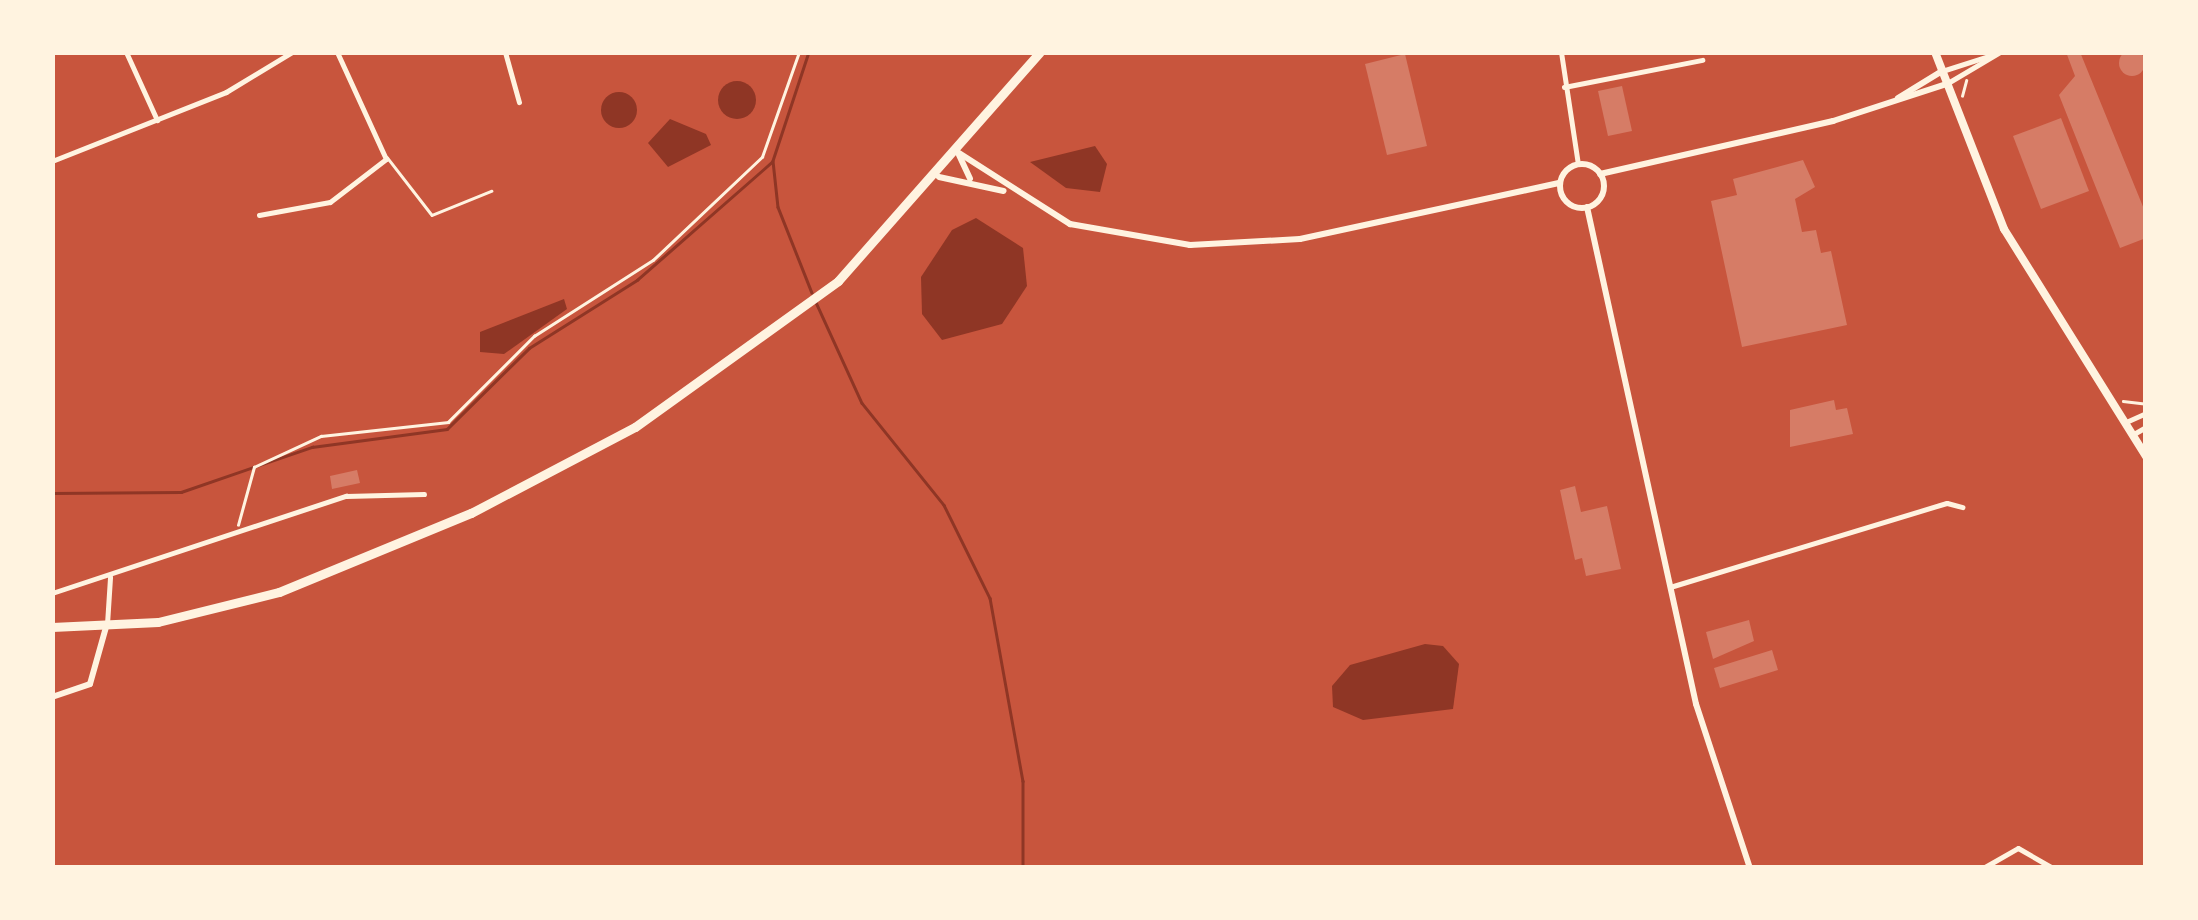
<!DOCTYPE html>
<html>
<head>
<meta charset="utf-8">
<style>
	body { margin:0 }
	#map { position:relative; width:2198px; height:920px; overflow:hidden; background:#c8553d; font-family:Figtree,sans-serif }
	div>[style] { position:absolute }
	.water>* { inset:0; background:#8f3625 }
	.round { border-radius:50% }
	.stream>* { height:2.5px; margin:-1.25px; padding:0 1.25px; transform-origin:1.25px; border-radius:1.25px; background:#8f3625 }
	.building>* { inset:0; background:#d67c66 }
	.path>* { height:2.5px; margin:-1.25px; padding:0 1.25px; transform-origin:1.25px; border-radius:1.25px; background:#fff3e0 }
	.service>* { height:2.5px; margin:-1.25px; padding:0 1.25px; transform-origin:1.25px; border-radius:1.25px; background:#fff3e0 }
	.minor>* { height:5px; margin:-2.5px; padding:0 2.5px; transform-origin:2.5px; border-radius:2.5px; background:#fff3e0 }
	.tertiary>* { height:6px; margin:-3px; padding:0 3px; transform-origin:3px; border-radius:3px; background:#fff3e0 }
	.tertiary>.ring { margin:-3px; padding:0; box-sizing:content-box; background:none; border:6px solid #fff3e0; border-radius:50% }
	.secondary>* { height:8px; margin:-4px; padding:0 4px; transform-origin:4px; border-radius:4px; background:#fff3e0 }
	.primary>* { height:9px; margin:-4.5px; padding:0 4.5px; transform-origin:4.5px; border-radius:4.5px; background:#fff3e0 }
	span { translate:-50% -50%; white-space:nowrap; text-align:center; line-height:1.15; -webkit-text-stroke:8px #fff3e0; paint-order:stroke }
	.frame { position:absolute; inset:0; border:55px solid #fff3e0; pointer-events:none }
</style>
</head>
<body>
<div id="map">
	<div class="water">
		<div class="round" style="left:718px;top:81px;width:38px;height:38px"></div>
		<div class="round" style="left:601px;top:92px;width:36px;height:36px"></div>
		<div style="clip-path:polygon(670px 119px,706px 134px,711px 145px,668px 167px,648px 143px)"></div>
		<div style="clip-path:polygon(1095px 146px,1107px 164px,1100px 192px,1066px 188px,1030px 162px)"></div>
		<div style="clip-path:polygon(976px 218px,1023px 248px,1027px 286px,1002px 324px,942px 340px,922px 314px,921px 277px,952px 230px)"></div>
		<div style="clip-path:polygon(564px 299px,567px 309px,504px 354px,480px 352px,480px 332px)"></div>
		<div style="clip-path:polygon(1425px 644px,1443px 646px,1459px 664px,1453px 709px,1363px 720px,1333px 707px,1332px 686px,1350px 665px)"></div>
	</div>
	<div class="stream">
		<div style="left:809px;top:52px;width:115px;rotate:108.3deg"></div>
		<div style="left:773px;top:161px;width:46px;rotate:83.8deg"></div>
		<div style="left:778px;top:207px;width:92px;rotate:68.4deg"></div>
		<div style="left:815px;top:300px;width:113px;rotate:65.5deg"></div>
		<div style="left:862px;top:403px;width:131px;rotate:51.2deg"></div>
		<div style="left:944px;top:505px;width:104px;rotate:63.7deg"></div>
		<div style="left:990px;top:598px;width:186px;rotate:79.8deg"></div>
		<div style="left:1023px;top:781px;width:87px;rotate:90deg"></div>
		<div style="left:52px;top:493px;width:129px;rotate:-0.4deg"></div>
		<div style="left:181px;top:492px;width:139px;rotate:-19deg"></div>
		<div style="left:312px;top:447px;width:136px;rotate:-7.6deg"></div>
		<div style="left:447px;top:429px;width:115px;rotate:-44.6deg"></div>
		<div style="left:529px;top:348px;width:128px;rotate:-32.2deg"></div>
		<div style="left:637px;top:280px;width:179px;rotate:-41.2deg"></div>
	</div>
	<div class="building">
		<div class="round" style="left:2119px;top:50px;width:26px;height:26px"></div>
		<div style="clip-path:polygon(2066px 52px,2080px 52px,2146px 214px,2146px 238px,2120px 248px,2059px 95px,2075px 76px)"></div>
		<div style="clip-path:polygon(1405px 54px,1427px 146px,1387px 155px,1365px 64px)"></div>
		<div style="clip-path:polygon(1622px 86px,1632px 131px,1608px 136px,1598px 91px)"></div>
		<div style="clip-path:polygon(2061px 118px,2089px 191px,2041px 209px,2013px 136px)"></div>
		<div style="clip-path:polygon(1803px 160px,1815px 187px,1795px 199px,1802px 232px,1816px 230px,1821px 253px,1831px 251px,1847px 325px,1742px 347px,1711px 201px,1737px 195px,1733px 179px)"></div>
		<div style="clip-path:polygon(1834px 400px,1836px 410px,1847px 408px,1853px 434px,1790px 447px,1790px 410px)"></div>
		<div style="clip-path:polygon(357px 470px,360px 483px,332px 489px,330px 476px)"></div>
		<div style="clip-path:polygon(1575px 486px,1581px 512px,1607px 506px,1621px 569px,1586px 576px,1582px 558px,1575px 560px,1560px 490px)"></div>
		<div style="clip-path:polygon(1749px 620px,1754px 641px,1713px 659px,1706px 632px)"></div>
		<div style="clip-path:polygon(1772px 650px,1778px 670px,1720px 688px,1714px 668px)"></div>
	</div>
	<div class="path">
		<div style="left:1962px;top:96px;width:16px;rotate:-75deg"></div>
		<div style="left:2123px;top:401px;width:23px;rotate:7deg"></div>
		<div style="left:238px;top:525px;width:60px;rotate:-74.6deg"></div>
		<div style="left:254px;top:467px;width:74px;rotate:-24.8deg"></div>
		<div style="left:321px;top:436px;width:128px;rotate:-6.3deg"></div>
		<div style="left:448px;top:422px;width:122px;rotate:-45deg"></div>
		<div style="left:534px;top:336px;width:141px;rotate:-32.6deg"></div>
		<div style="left:653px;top:260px;width:150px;rotate:-43.4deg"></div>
		<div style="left:762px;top:157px;width:111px;rotate:-70.6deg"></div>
	</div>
	<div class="service">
		<div style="left:387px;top:157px;width:73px;rotate:52.2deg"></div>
		<div style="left:432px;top:215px;width:64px;rotate:-22.1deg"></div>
	</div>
	<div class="minor">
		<div style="left:126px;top:52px;width:75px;rotate:65.5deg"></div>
		<div style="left:505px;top:52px;width:52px;rotate:74.4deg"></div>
		<div style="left:1561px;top:52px;width:113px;rotate:81.4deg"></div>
		<div style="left:1942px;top:71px;width:52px;rotate:-17.7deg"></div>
		<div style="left:1946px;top:84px;width:63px;rotate:-30.7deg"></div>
		<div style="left:1564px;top:87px;width:141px;rotate:-11.1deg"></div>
		<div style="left:52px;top:161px;width:187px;rotate:-21.6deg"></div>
		<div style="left:226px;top:92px;width:77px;rotate:-31.2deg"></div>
		<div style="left:259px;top:215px;width:72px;rotate:-10.4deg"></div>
		<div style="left:330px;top:202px;width:71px;rotate:-37.5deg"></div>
		<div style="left:386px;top:159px;width:118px;rotate:-114.6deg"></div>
		<div style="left:2126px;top:422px;width:22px;rotate:-24deg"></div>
		<div style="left:2132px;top:435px;width:16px;rotate:-30deg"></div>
		<div style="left:1670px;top:587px;width:289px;rotate:-16.9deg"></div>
		<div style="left:1947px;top:503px;width:16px;rotate:15deg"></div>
		<div style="left:52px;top:593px;width:310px;rotate:-18.3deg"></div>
		<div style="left:346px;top:496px;width:78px;rotate:-1.5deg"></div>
		<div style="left:107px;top:624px;width:47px;rotate:-86.3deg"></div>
		<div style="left:1983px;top:868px;width:40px;rotate:-29.7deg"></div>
		<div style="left:2018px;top:848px;width:39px;rotate:30deg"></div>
	</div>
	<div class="tertiary">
		<div style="left:1898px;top:98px;width:52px;rotate:-31.5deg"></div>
		<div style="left:959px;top:153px;width:132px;rotate:32.6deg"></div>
		<div style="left:1070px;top:224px;width:122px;rotate:9.9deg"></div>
		<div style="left:1190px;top:245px;width:110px;rotate:-3.1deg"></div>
		<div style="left:1300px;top:239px;width:266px;rotate:-12.2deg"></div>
		<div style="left:959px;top:155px;width:26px;rotate:65deg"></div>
		<div class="ring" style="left:1560px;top:164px;width:38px;height:38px"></div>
		<div style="left:1600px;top:174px;width:239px;rotate:-12.8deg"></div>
		<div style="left:1833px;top:121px;width:119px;rotate:-18.1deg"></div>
		<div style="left:939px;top:177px;width:66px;rotate:12.2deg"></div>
		<div style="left:1587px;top:207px;width:509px;rotate:77.63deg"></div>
		<div style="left:1696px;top:704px;width:173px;rotate:71.8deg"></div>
		<div style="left:52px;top:697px;width:40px;rotate:-18.9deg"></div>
		<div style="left:90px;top:684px;width:59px;rotate:-74.3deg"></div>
	</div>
	<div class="secondary">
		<div style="left:1935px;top:52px;width:190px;rotate:68.7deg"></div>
		<div style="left:2004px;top:229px;width:268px;rotate:58deg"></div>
	</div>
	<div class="primary">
		<div style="left:52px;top:627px;width:106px;rotate:-2.7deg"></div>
		<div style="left:158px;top:622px;width:125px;rotate:-13.9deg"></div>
		<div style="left:279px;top:592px;width:208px;rotate:-22.4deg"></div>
		<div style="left:471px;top:513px;width:185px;rotate:-27.7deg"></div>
		<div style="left:635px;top:427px;width:250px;rotate:-35.7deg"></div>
		<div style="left:838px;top:281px;width:305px;rotate:-48.6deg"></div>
	</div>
	<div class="frame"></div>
</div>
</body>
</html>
